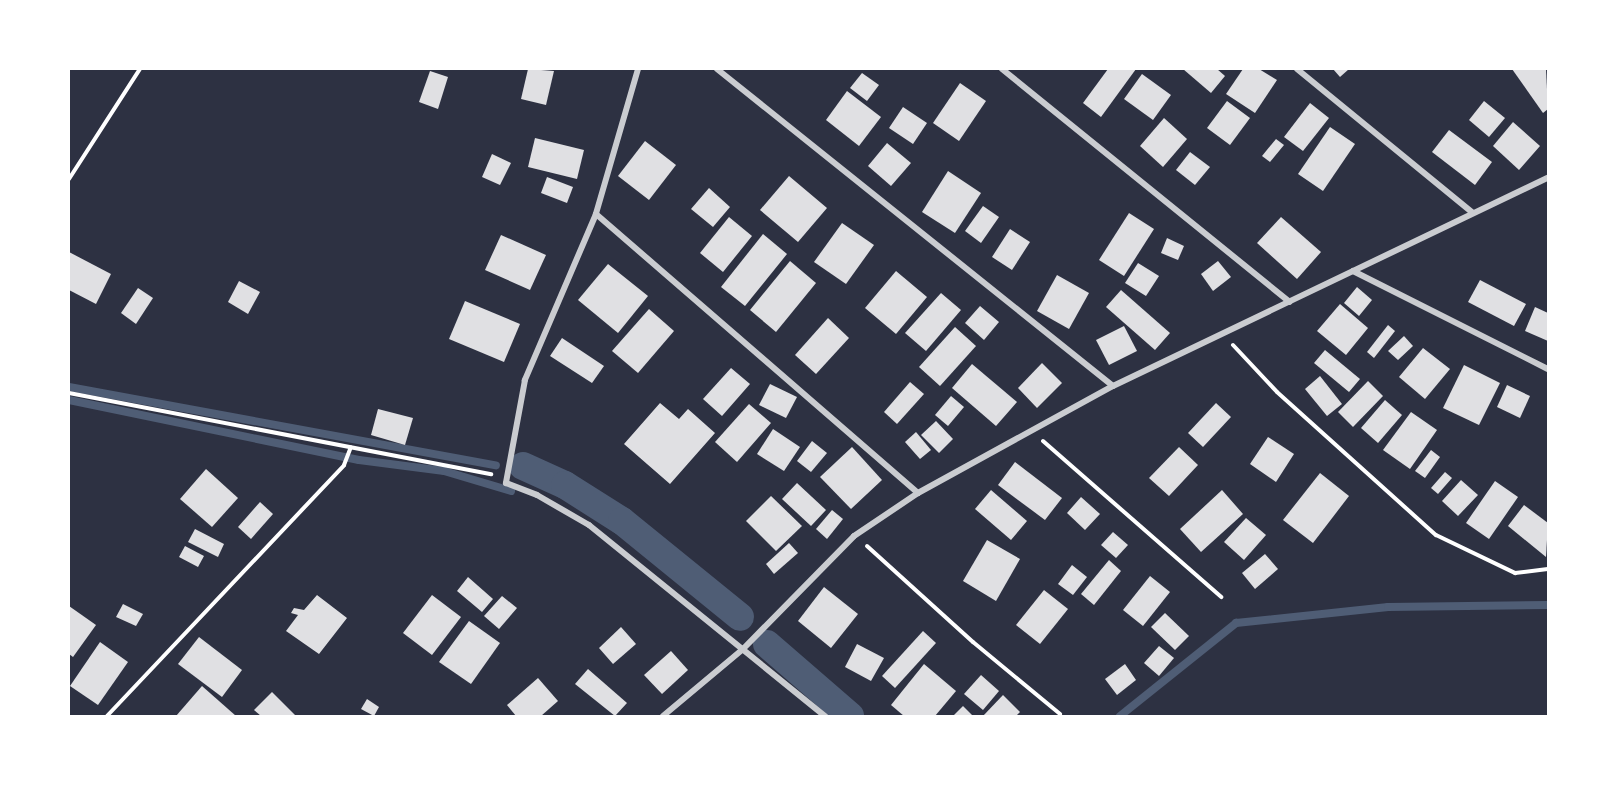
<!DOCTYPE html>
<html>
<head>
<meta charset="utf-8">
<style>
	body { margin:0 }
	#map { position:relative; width:1617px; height:785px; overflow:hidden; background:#2d3142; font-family:Lato,sans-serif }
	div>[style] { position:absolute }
	.stream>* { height:8px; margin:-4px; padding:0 4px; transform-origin:4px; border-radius:4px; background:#4f5d75 }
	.canal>* { height:28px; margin:-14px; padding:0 14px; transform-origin:14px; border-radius:14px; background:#4f5d75 }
	.building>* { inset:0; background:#e0e0e3 }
	.path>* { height:4px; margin:-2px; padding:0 2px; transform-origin:2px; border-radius:2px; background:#fff }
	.minor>* { height:6px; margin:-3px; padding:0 3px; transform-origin:3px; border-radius:3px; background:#caccd0 }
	span { translate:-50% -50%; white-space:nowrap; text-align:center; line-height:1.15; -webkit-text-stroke:4.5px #fff; paint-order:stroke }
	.frame { position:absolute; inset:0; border:70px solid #fff; pointer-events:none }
</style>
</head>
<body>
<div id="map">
	<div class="stream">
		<div style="left:69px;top:387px;width:434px;rotate:10.4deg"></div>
		<div style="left:69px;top:400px;width:296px;rotate:11.7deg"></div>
		<div style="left:359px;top:460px;width:86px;rotate:7.4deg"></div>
		<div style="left:444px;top:471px;width:70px;rotate:16.6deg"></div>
		<div style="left:1120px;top:716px;width:149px;rotate:-38.7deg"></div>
		<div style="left:1236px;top:623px;width:153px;rotate:-6deg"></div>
		<div style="left:1388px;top:607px;width:160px;rotate:-0.7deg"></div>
	</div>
	<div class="canal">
		<div style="left:523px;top:466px;width:46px;rotate:24.3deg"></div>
		<div style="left:565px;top:485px;width:67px;rotate:32.3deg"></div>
		<div style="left:622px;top:521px;width:152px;rotate:39.1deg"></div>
		<div style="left:767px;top:644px;width:110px;rotate:40.9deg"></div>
	</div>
	<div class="building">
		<div style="clip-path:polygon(528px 69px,554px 71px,546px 105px,521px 99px)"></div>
		<div style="clip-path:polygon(1108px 69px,1136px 69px,1101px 117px,1083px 103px)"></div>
		<div style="clip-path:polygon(1183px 69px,1217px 69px,1225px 76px,1211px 93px)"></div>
		<div style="clip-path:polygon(1243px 69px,1259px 69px,1277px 80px,1255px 113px,1226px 94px)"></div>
		<div style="clip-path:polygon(1333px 69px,1349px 69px,1340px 77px)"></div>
		<div style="clip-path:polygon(1512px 69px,1546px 69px,1548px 109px,1543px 113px)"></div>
		<div style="clip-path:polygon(430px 71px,448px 77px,438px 109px,419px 102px)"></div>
		<div style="clip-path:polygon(862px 73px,879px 85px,867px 101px,850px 88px)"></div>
		<div style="clip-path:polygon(1142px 74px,1171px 95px,1153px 120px,1124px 99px)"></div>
		<div style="clip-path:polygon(960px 83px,986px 101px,959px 141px,933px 123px)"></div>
		<div style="clip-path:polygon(847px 91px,881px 117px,859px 146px,826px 120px)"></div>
		<div style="clip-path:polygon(1227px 101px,1250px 118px,1230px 145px,1207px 128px)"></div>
		<div style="clip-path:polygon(1484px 101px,1505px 118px,1489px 137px,1469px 120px)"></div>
		<div style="clip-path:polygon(1310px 103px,1329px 118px,1303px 151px,1284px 137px)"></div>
		<div style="clip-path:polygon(903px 107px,927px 123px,913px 144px,889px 128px)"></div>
		<div style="clip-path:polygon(1164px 118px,1187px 139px,1163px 167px,1140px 146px)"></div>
		<div style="clip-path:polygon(1513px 122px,1540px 146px,1519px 170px,1493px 146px)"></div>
		<div style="clip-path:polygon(1330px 127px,1355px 144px,1323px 191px,1298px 174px)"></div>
		<div style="clip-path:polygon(1449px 130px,1492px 162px,1475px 185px,1432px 152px)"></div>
		<div style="clip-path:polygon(535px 138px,584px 150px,577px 179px,528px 167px)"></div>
		<div style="clip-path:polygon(1276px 139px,1284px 145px,1270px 162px,1262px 156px)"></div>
		<div style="clip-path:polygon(645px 141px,676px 165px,649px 200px,618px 176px)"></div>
		<div style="clip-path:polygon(887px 143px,911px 163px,891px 186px,868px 166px)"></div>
		<div style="clip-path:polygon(1190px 152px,1210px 167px,1195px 185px,1176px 170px)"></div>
		<div style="clip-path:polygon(492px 154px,511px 163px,500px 185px,482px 177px)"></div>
		<div style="clip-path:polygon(948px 171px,981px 193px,955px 233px,922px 212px)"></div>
		<div style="clip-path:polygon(789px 176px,827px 208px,798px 242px,760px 210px)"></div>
		<div style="clip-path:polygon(547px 177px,573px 187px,567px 203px,541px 193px)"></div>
		<div style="clip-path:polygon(709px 188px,730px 207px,713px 227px,691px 209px)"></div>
		<div style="clip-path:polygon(983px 206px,999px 217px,981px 243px,965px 231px)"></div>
		<div style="clip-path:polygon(1129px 213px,1154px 229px,1124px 276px,1099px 260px)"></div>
		<div style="clip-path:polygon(729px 217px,752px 236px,723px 272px,700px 253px)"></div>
		<div style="clip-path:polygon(1281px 217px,1321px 252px,1297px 279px,1257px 243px)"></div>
		<div style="clip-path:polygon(842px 223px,874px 245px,846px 284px,814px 262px)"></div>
		<div style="clip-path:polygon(1010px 229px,1030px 242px,1012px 270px,992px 257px)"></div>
		<div style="clip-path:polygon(763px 234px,787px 254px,745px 306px,721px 287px)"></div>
		<div style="clip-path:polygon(501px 235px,546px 255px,530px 290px,485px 270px)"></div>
		<div style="clip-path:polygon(1167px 238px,1184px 246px,1178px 260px,1161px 253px)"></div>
		<div style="clip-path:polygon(69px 252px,111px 274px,96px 304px,69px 290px)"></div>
		<div style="clip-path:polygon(790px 261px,816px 283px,776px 332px,750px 310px)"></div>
		<div style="clip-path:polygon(1218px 261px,1231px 277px,1213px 291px,1201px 274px)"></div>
		<div style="clip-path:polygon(1138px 263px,1159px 276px,1146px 296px,1125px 283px)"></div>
		<div style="clip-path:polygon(608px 264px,648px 296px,618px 333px,578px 300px)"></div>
		<div style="clip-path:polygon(896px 271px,927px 297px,896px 334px,865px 308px)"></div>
		<div style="clip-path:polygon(1057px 275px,1089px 293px,1069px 329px,1037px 311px)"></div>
		<div style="clip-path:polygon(1480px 280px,1526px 304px,1514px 326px,1468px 302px)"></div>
		<div style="clip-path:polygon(239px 281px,260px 292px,248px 314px,228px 302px)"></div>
		<div style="clip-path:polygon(1357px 287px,1372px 300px,1359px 316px,1344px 303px)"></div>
		<div style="clip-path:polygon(138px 288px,153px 298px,136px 324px,121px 313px)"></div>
		<div style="clip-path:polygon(1121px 290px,1170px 333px,1155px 350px,1106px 307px)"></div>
		<div style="clip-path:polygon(941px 293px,961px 310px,926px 351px,905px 333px)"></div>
		<div style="clip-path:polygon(465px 301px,520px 324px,504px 362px,449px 339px)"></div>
		<div style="clip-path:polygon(1340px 304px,1368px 328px,1346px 355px,1317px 331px)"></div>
		<div style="clip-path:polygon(980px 306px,999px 322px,984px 340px,965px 323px)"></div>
		<div style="clip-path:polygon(1535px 307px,1548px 313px,1548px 341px,1525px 331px)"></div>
		<div style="clip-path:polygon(649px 309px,674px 331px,638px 373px,612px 351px)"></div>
		<div style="clip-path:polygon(828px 318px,849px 338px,816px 374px,795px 355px)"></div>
		<div style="clip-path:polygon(1388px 325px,1395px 331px,1374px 358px,1367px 352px)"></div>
		<div style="clip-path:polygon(1124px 326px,1137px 351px,1109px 365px,1096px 340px)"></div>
		<div style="clip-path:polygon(955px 327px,976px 346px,940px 386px,919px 367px)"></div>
		<div style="clip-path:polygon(1404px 336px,1413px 346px,1398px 360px,1388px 351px)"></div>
		<div style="clip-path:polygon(562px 338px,604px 366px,592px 383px,550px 356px)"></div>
		<div style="clip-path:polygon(1423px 348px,1450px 369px,1425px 399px,1399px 377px)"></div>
		<div style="clip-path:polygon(1325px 350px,1360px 379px,1349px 392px,1314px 363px)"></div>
		<div style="clip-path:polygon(1042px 363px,1062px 383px,1037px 408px,1018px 388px)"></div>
		<div style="clip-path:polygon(972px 364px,1017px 402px,996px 426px,952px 388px)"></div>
		<div style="clip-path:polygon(1464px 365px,1500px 383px,1479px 425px,1443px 408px)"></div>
		<div style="clip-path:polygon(731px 368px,750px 384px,722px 416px,703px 399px)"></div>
		<div style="clip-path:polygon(1320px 376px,1342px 404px,1327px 416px,1305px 389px)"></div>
		<div style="clip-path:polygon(1368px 381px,1383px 396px,1353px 427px,1338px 412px)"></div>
		<div style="clip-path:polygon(910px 382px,924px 394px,897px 424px,884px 412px)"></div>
		<div style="clip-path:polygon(770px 384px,797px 397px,786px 418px,759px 405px)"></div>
		<div style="clip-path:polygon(1507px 385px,1530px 396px,1520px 418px,1497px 407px)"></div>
		<div style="clip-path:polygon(951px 396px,964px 407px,948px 426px,935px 415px)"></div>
		<div style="clip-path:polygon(1385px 400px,1402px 415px,1378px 443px,1361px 428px)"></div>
		<div style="clip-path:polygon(660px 403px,679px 419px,688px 409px,715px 433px,670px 484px,624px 444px)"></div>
		<div style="clip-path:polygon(1216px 403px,1231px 417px,1203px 447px,1188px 433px)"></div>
		<div style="clip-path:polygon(749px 404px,771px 423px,737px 462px,715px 442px)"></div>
		<div style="clip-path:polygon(378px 409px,413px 418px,405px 445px,371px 435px)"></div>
		<div style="clip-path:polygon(1411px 412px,1437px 430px,1410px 469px,1383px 450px)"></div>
		<div style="clip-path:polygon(936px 421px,953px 439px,939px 453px,921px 435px)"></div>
		<div style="clip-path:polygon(773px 429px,800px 447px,784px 471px,757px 454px)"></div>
		<div style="clip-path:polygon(916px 432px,931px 450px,920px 459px,905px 442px)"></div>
		<div style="clip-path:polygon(1268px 437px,1294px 454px,1276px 482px,1250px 464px)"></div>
		<div style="clip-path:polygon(812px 441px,827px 453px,811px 472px,797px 461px)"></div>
		<div style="clip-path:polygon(852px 447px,882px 480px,851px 509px,820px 477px)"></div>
		<div style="clip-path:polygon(1179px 447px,1198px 465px,1169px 496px,1149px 478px)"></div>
		<div style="clip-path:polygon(1431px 450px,1440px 457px,1425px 478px,1415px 471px)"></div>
		<div style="clip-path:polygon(1015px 462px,1062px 498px,1045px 520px,998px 485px)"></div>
		<div style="clip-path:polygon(206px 469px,238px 498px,212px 527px,180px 499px)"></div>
		<div style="clip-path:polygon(1445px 472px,1452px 478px,1438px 494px,1431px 488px)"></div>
		<div style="clip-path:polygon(1320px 473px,1349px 496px,1313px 543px,1283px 520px)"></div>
		<div style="clip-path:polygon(1461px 480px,1478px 495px,1458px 516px,1442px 501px)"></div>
		<div style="clip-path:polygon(1495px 481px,1518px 497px,1489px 539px,1466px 523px)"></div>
		<div style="clip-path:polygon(797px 483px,826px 510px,811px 526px,782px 499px)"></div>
		<div style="clip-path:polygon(991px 490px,1027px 521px,1011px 540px,975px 509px)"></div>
		<div style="clip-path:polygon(1222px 490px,1243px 514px,1201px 552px,1180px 529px)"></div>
		<div style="clip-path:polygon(771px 496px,802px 526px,776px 551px,746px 521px)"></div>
		<div style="clip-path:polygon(1081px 497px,1100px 514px,1085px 530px,1067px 513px)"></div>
		<div style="clip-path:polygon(260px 502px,273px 514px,251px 539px,238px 527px)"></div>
		<div style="clip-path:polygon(1524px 505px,1548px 523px,1546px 557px,1508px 526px)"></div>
		<div style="clip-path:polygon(832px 510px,843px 519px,827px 539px,816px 529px)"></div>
		<div style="clip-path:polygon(1246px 518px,1266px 535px,1244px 560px,1224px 542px)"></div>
		<div style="clip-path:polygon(195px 529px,224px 544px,218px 557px,188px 542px)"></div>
		<div style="clip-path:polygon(1113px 532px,1128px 545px,1116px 558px,1101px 545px)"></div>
		<div style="clip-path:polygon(987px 540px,1020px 559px,996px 601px,963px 581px)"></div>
		<div style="clip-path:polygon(789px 543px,798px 553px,774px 574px,766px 564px)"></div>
		<div style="clip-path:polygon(185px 546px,204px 556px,198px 567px,179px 557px)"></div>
		<div style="clip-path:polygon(1265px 554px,1278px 569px,1255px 589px,1242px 573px)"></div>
		<div style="clip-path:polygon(1109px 560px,1121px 571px,1094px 605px,1081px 594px)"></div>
		<div style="clip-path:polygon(1072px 565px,1087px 577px,1073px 595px,1058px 584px)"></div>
		<div style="clip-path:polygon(1150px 576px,1170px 592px,1143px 626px,1123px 610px)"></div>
		<div style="clip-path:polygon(468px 577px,493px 599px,482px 612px,457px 591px)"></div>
		<div style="clip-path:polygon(824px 587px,858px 614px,831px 648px,798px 621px)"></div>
		<div style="clip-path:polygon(1044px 590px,1068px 609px,1040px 644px,1016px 625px)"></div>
		<div style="clip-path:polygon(317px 595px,347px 618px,319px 654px,286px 631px,298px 615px,291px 613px,294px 608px,304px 610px)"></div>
		<div style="clip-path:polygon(432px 595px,461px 617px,432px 655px,403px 633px)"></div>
		<div style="clip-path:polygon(502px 596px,517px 608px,499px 629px,484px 616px)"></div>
		<div style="clip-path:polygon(123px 604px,143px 614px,136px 626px,116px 617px)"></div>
		<div style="clip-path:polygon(69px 606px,96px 625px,73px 657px,69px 654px)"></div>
		<div style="clip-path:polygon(1165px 613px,1189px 636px,1175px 650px,1151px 627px)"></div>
		<div style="clip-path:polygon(469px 621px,500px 643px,471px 684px,439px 662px)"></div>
		<div style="clip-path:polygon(621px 627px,636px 644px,613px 664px,599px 648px)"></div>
		<div style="clip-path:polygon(923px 631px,936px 643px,895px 688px,882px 676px)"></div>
		<div style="clip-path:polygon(199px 637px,242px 670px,222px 697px,178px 664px)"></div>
		<div style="clip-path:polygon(100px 642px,128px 662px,98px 705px,70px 686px)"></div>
		<div style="clip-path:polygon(857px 644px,884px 658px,871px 681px,845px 667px)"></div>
		<div style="clip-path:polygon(1159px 646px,1174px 658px,1159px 676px,1144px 663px)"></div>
		<div style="clip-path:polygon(671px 651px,688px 670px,662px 694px,644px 675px)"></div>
		<div style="clip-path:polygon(924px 664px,956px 691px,935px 716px,904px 716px,891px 705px)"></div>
		<div style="clip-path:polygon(1125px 664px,1136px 680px,1117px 695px,1105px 679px)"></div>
		<div style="clip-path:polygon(588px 669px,627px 703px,615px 716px,575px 684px)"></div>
		<div style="clip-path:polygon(981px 675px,999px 691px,983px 710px,964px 694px)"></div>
		<div style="clip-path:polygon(538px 678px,558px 701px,541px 716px,516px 716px,507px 705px)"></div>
		<div style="clip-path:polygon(202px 686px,236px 716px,176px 716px)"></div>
		<div style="clip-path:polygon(272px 692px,296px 716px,261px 716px,254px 710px)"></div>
		<div style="clip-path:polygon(1003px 695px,1020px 712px,1016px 716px,983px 716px)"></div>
		<div style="clip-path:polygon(367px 699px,379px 707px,374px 716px,361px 709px)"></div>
		<div style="clip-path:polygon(963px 706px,973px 716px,953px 716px)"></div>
	</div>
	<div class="path">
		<div style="left:69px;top:179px;width:131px;rotate:-57.2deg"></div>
		<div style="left:1233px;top:345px;width:64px;rotate:46.9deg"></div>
		<div style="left:1277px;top:392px;width:214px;rotate:42deg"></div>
		<div style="left:1436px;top:535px;width:88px;rotate:25.7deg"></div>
		<div style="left:1515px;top:573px;width:33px;rotate:-7deg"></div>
		<div style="left:69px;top:393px;width:430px;rotate:10.9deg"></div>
		<div style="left:1043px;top:441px;width:237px;rotate:41.2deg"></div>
		<div style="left:867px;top:546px;width:143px;rotate:42.2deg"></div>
		<div style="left:973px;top:642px;width:113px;rotate:39.6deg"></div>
		<div style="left:107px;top:716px;width:345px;rotate:-46.6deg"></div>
		<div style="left:344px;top:465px;width:19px;rotate:-69deg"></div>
	</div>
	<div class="minor">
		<div style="left:638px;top:69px;width:151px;rotate:106.2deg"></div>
		<div style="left:596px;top:214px;width:181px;rotate:113.2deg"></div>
		<div style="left:525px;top:380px;width:105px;rotate:100.5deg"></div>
		<div style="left:506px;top:483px;width:33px;rotate:21deg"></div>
		<div style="left:537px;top:495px;width:60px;rotate:30deg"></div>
		<div style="left:589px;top:525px;width:304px;rotate:39deg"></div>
		<div style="left:717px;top:69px;width:507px;rotate:38.68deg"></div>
		<div style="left:1002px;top:69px;width:370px;rotate:39deg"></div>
		<div style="left:1297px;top:69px;width:226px;rotate:39.3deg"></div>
		<div style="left:596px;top:214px;width:426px;rotate:40.9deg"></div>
		<div style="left:1353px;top:271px;width:218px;rotate:26.7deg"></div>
		<div style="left:663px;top:716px;width:104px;rotate:-39.9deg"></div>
		<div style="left:743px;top:649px;width:158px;rotate:-45.5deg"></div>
		<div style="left:854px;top:536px;width:77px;rotate:-33.9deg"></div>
		<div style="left:918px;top:493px;width:222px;rotate:-28.8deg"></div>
		<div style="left:1113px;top:386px;width:482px;rotate:-25.6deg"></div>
	</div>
	<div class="frame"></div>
</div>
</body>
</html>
